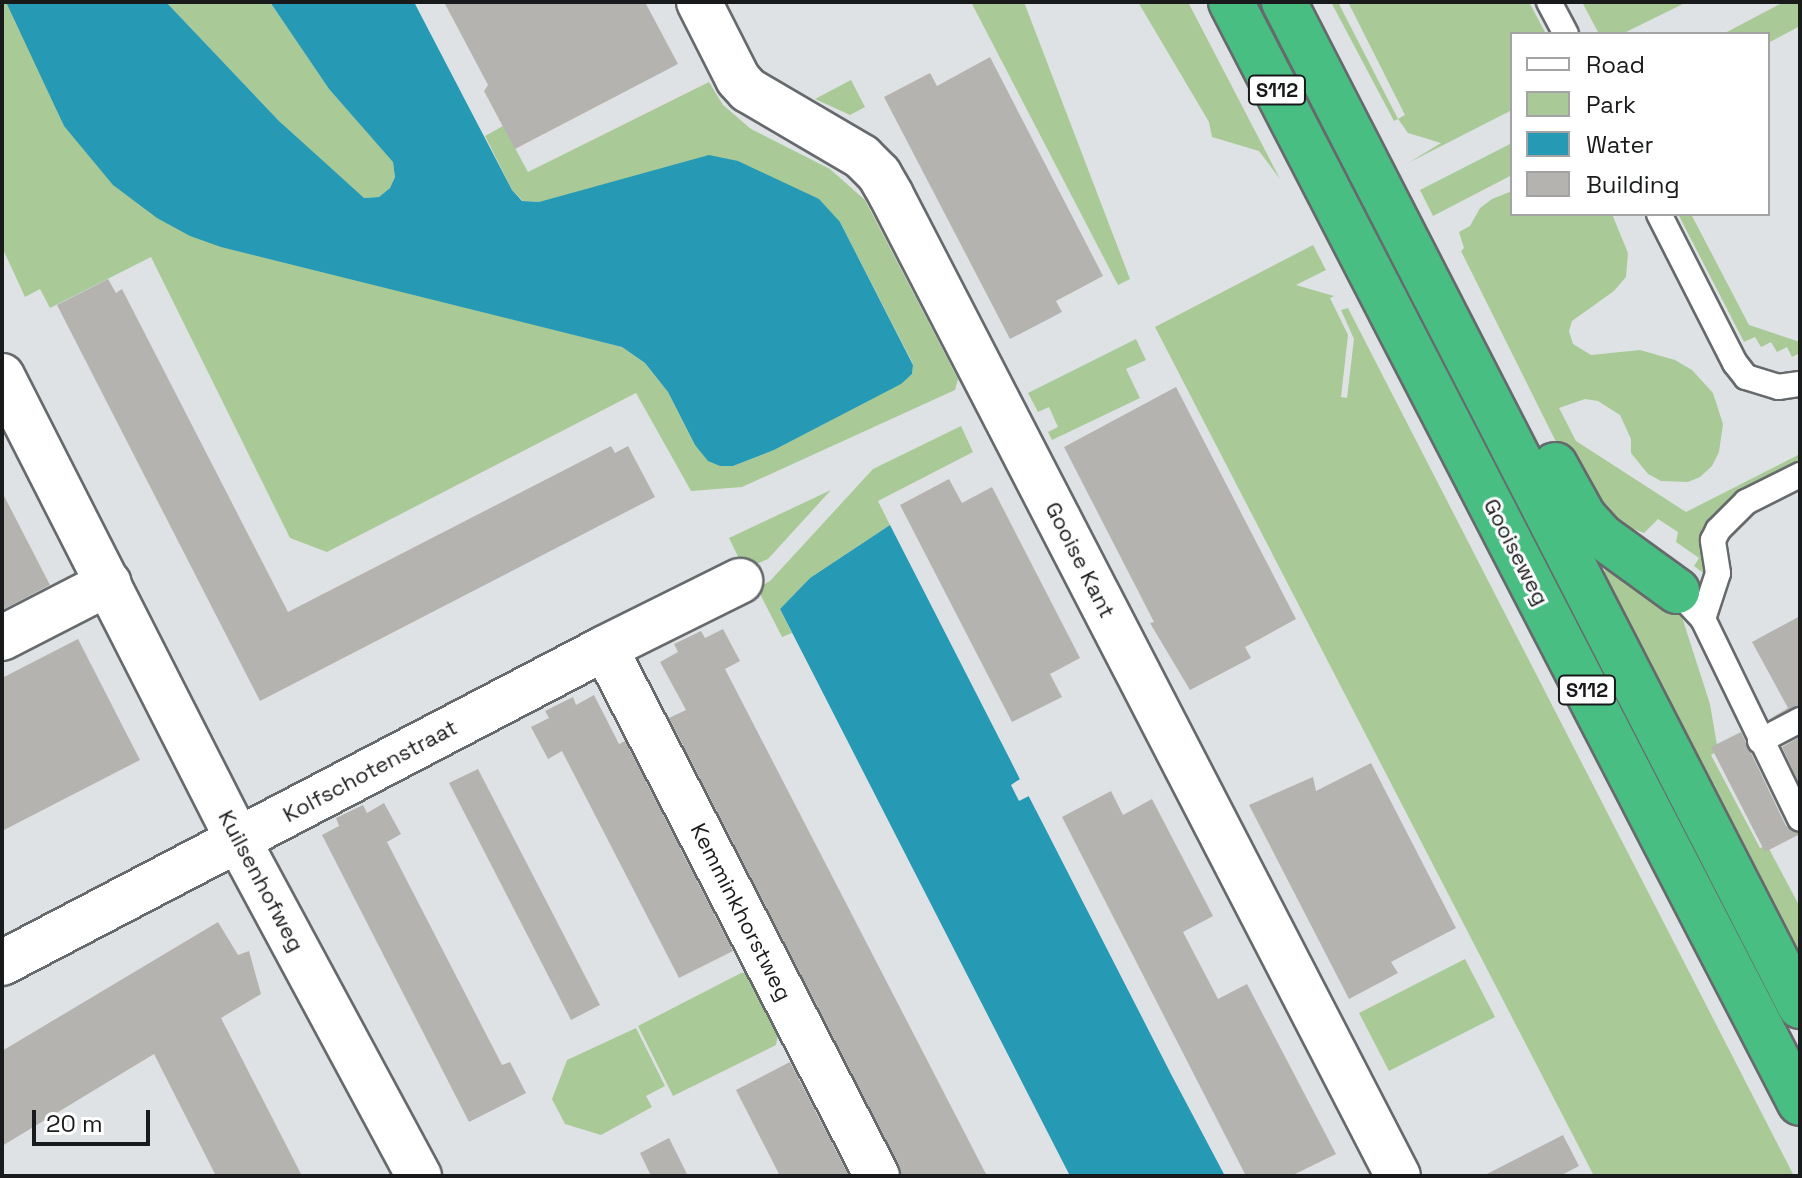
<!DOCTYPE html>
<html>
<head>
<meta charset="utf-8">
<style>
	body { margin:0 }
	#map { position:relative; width:1802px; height:1178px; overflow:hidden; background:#dee2e5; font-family:"Space Grotesk",sans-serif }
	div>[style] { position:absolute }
	.green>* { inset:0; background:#a9ca97 }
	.water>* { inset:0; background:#2699b5 }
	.pier>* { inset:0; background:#dee2e5 }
	.building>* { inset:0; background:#b5b3af }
	.roads { filter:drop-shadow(2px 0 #666a6c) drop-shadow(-2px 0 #666a6c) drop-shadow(0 2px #666a6c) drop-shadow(0 -2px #666a6c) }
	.lane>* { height:24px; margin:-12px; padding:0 12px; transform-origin:12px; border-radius:12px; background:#fff }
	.street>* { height:44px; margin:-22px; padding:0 22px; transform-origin:22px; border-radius:22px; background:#fff }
	.highway>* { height:44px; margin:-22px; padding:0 22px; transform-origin:22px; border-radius:22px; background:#49be83 }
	span { translate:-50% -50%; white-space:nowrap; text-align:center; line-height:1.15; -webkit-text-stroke:6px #fff; paint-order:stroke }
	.shield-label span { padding:2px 6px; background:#fff; border:2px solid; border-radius:6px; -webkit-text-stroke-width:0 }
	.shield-label { font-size:20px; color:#191a1b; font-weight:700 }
	.street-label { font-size:22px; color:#191a1b }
	.frame { position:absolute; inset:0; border:4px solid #191a1b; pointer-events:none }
	.legend { position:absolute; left:1510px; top:32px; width:260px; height:184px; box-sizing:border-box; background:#fff; border:2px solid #a3a3a4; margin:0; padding:10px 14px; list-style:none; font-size:24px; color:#191a1b }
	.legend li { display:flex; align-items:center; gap:16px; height:40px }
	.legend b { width:40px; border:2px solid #a3a3a4 }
	.scale { position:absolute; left:32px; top:1110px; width:118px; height:36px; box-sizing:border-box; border:4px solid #191a1b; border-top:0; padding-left:10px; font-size:24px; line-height:28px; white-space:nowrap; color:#191a1b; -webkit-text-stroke:6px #fff; paint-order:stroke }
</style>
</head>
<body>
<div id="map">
	<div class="green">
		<div style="clip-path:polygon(2px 2px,6px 2px,22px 32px,64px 126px,190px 236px,622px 347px,645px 363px,668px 392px,695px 445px,720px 466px,733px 466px,774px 450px,900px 384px,912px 374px,913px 364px,840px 222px,523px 201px,512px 190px,485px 136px,503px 126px,528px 172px,709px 82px,723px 105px,751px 129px,830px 169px,865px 200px,958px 379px,955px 390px,742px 487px,691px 491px,636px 393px,327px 552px,290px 538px,151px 257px,50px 308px,40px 289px,25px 297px,2px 247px)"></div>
		<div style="clip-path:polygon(166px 2px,270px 2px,329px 89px,393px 161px,395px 177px,390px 188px,379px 197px,363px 198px,353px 190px,279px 121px)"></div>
		<div style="clip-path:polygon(971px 2px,1024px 2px,1130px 279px,1118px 285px)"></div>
		<div style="clip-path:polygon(1138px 2px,1188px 2px,1280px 179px,1259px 151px,1212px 137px,1209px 122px)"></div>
		<div style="clip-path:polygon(1331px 2px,1338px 2px,1398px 119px,1405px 115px,1348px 2px,1529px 2px,1546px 34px,1512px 34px,1512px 110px,1408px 163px,1441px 143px,1408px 133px,1398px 119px,1394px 121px)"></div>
		<div style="clip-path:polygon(1582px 2px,1687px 2px,1622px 34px,1599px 34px)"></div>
		<div style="clip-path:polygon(1784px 2px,1800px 2px,1800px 26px,1768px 43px,1768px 34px,1723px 34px)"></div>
		<div style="clip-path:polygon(851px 80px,865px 107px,850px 115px,815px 99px)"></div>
		<div style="clip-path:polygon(1512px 143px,1512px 175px,1433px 216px,1420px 190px)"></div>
		<div style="clip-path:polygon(1512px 191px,1512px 214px,1612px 214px,1628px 253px,1626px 277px,1614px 291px,1572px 321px,1569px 331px,1573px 344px,1591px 355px,1640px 350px,1675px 360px,1692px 370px,1713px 393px,1723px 424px,1719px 452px,1712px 466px,1700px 477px,1688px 482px,1661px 481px,1648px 474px,1631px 453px,1631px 439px,1620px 415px,1598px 401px,1585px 399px,1559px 408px,1576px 441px,1686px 512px,1800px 454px,1800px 465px,1721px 509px,1713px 518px,1702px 544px,1706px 575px,1694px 566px,1699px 558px,1676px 542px,1678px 532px,1658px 519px,1644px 533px,1617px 523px,1566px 462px,1461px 251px,1464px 248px,1459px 232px,1470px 226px,1480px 208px,1492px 199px)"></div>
		<div style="clip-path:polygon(1678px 214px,1691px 214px,1749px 325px,1800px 342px,1800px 353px,1792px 357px,1787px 347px,1777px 352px,1771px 342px,1761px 347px,1755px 337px,1744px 342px)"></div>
		<div style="clip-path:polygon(1313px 245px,1326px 270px,1296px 285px,1334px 296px,1330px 298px,1348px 335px,1341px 397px,1347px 398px,1354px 339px,1341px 310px,1348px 308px,1794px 1176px,1594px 1176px,1155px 327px)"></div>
		<div style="clip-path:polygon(1136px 339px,1146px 360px,1126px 369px,1140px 398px,1052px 440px,1048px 432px,1058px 427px,1049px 407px,1038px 412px,1028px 393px)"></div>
		<div style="clip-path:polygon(961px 426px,973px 452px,878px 501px,890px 525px,810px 578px,780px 609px,792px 633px,782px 637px,757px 588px,770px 581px,873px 469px)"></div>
		<div style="clip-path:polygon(831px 490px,768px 559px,744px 569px,729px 538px)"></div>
		<div style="clip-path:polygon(1614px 565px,1680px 611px,1710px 704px,1718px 751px,1711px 755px,1760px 848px,1767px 845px,1800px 907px,1800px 958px,1603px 575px,1605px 569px)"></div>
		<div style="clip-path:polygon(1465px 959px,1495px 1017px,1389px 1071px,1359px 1013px)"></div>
		<div style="clip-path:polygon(751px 972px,780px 1021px,776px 1045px,673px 1096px,638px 1026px,741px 973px)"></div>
		<div style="clip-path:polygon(636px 1028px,665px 1086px,646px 1096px,652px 1107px,601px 1135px,565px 1124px,552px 1099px,567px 1060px)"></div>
	</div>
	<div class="water">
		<div style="clip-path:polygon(6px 2px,166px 2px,279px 121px,364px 198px,379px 197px,390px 188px,395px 177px,393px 162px,329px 89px,270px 2px,414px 2px,512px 190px,522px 201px,539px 202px,709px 155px,738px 161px,819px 199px,840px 222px,913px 365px,912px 374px,901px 384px,774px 450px,733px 466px,720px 466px,708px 461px,695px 445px,668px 392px,645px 363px,622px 347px,221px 247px,190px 236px,157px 218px,113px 185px,64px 126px)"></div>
		<div style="clip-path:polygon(890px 525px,1172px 1076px,1225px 1176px,1070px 1176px,780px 609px,810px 578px)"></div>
	</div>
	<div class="pier">
		<div style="clip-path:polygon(1007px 745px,1040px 808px,1036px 810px,1029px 796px,1019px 801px,1011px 785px,1020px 779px,1004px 746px)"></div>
	</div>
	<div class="building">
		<div style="clip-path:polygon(444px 2px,645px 2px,678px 64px,515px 149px,484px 91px,488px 85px)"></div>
		<div style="clip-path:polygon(990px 57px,1103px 276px,1056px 301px,1062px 312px,1010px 339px,884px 97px,930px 73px,937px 86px)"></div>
		<div style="clip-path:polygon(108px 279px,116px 293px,122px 289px,288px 612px,611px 446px,615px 453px,628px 446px,655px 497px,260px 701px,57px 305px)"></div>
		<div style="clip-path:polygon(1176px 387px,1296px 619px,1245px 647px,1251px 658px,1190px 690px,1150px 623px,1154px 622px,1064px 447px)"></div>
		<div style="clip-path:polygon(949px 479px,962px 503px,992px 487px,1080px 658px,1050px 674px,1062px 697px,1012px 722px,900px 505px)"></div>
		<div style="clip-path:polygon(2px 492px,50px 585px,2px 610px)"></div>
		<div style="clip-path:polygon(1800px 616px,1800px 705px,1768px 720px,1788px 708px,1752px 642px)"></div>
		<div style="clip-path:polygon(723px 629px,740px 661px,725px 669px,987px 1176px,902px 1176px,899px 1165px,669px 718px,686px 710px,660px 662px,678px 652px,674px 644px,701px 631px,705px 638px)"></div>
		<div style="clip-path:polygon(78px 639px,140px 760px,2px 831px,2px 678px)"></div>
		<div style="clip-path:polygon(594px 695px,619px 744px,625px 741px,733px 951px,679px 978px,562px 751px,548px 759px,531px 727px,549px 718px,545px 711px,573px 697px,576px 705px)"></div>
		<div style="clip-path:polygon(1741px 732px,1786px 826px,1800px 834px,1765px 852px,1711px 747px)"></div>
		<div style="clip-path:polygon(1800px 737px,1800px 785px,1782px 747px)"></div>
		<div style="clip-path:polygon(1371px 763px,1456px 928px,1391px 962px,1398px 973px,1349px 999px,1249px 805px,1313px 777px,1316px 791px)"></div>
		<div style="clip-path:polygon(478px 769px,600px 1005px,571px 1020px,449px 783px)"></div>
		<div style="clip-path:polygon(1111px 791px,1123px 815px,1152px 799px,1213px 916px,1183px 932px,1218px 999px,1247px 984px,1336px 1154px,1291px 1176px,1246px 1176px,1062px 817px)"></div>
		<div style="clip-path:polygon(384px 803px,401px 834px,387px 842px,502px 1065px,510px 1062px,526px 1093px,469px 1122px,322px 835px,339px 826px,336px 818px,363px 805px,367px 813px)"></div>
		<div style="clip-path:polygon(218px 922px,238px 955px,249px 951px,261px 994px,221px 1018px,302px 1176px,216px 1176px,154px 1054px,2px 1146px,2px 1051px)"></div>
		<div style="clip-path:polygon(790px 1062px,849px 1176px,780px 1176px,736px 1090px)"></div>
		<div style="clip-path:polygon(1563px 1135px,1579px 1166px,1560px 1176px,1483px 1176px)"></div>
		<div style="clip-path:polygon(669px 1138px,688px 1176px,651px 1176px,640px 1153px)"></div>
	</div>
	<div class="roads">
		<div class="lane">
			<div style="left:1549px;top:2px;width:36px;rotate:62deg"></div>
			<div style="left:1659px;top:214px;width:167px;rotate:63deg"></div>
			<div style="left:1735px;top:363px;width:18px;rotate:52deg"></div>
			<div style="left:1746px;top:377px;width:34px;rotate:17deg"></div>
			<div style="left:1778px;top:387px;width:22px;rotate:-8deg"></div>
			<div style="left:1677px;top:591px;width:38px;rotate:47deg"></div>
			<div style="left:1703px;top:619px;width:222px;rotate:64.1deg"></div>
			<div style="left:1703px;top:619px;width:48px;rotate:-71.9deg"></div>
			<div style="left:1718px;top:573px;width:33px;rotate:-99deg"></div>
			<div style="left:1713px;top:540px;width:11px;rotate:-63deg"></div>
			<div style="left:1718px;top:530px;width:40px;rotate:-45deg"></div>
			<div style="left:1746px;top:502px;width:60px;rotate:-26.6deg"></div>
			<div style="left:1760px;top:741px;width:45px;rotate:-27.7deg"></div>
		</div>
		<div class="street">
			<div style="left:699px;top:2px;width:86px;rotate:63.1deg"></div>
			<div style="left:738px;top:79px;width:15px;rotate:48deg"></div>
			<div style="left:748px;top:90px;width:132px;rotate:30.4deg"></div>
			<div style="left:862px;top:157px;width:24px;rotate:45deg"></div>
			<div style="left:879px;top:174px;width:24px;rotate:60deg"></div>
			<div style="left:891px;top:195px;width:1104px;rotate:62.67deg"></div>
			<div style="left:2px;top:376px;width:521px;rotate:63.04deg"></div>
			<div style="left:238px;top:840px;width:382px;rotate:61.7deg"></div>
			<div style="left:2px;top:638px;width:120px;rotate:-27.2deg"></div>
			<div style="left:605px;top:648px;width:594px;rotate:62.74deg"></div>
			<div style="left:2px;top:963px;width:680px;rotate:-27.58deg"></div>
			<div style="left:605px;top:648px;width:151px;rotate:-26.4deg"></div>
		</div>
		<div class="highway">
			<div style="left:1231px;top:2px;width:1239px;rotate:62.67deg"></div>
			<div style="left:1284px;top:2px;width:1129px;rotate:62.8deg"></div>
			<div style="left:1555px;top:465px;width:60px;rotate:60.9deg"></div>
			<div style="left:1584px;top:517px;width:25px;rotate:48deg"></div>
			<div style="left:1601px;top:536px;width:94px;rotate:35.9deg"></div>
		</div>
	</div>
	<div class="shield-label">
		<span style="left:1277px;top:90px">S112</span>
		<span style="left:1587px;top:690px">S112</span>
	</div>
	<div class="street-label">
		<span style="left:1516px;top:552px;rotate:63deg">Gooiseweg</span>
		<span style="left:1080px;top:560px;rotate:63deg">Gooise Kant</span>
		<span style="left:370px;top:771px;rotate:-28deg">Kolfschotenstraat</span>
		<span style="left:261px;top:881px;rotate:62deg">Kuilsenhofweg</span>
		<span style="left:741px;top:912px;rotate:63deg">Kemminkhorstweg</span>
	</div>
	<div class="frame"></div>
	<ul class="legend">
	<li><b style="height:10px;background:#fff"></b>Road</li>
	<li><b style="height:22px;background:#a9ca97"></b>Park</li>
	<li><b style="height:22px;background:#2699b5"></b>Water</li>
	<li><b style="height:22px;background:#b5b3af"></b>Building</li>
	</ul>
	<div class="scale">20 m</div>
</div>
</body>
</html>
